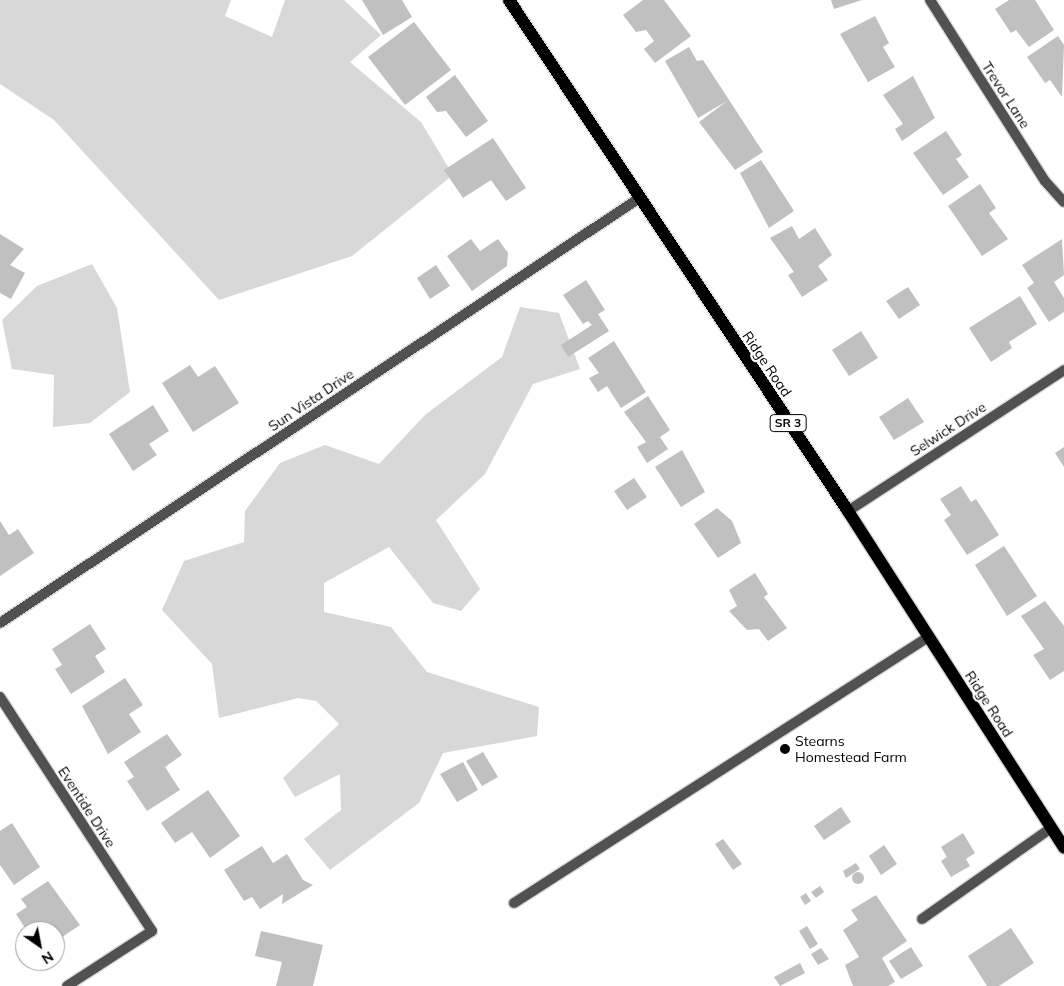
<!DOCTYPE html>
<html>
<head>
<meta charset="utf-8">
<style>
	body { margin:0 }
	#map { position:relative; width:1064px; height:986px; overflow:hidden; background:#fff; font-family:Mulish,sans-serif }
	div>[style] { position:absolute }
	.green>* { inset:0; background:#d8d8d8 }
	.building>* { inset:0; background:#c0c0c0 }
	.round { border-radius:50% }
	.roads { filter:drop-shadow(1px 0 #dbdbdb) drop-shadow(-1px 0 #dbdbdb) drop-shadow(0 1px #dbdbdb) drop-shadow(0 -1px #dbdbdb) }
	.service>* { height:10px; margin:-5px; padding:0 5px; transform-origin:5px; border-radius:5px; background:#515151 }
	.minor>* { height:10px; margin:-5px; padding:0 5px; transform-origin:5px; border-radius:5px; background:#515151 }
	.primary>* { height:12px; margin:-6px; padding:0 6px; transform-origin:6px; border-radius:6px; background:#000 }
	.dots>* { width:14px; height:14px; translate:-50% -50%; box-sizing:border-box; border:2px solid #fff; border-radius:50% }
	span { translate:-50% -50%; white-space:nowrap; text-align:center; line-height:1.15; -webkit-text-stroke:4.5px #fff; paint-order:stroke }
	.shield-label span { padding:1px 4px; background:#fff; border:1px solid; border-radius:4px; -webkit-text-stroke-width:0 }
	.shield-label { font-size:12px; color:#000; font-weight:700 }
	.street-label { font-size:14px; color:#000 }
	.poi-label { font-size:14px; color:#000 }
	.left { translate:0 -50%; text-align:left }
	.north { position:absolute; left:15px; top:921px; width:50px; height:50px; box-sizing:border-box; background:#fff; border:1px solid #999; border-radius:50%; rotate:147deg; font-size:14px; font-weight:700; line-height:20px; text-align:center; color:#000 }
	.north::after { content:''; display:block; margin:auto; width:18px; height:22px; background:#000; clip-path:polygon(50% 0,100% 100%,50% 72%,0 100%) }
</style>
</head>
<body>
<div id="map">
	<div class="green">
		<div style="clip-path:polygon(0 0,231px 0,225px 16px,272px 37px,285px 0,344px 0,381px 35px,350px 62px,421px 122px,453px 175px,352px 256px,219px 300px,54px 120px,0 84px)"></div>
		<div style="clip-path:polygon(92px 264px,117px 308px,130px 392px,90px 423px,53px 427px,54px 375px,12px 369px,2px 320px,37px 286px)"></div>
		<div style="clip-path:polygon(520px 307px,559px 313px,580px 369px,533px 384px,485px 474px,436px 520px,480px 589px,461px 611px,433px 603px,389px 547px,324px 583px,324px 612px,391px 627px,427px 672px,539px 707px,537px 736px,443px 753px,419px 803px,330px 870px,304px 839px,341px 810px,340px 774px,295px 797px,283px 778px,339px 724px,316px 701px,298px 698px,219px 718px,212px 664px,162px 610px,184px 561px,244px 542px,245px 511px,280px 463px,325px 445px,379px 464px,425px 415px,502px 357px)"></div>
	</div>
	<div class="building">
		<div style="clip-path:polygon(362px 0,402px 0,412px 17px,383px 35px)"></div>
		<div style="clip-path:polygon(643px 0,664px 0,691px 36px,655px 63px,644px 49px,654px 41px,646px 30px,636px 32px,623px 15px)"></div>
		<div style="clip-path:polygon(831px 0,862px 0,834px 9px)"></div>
		<div style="clip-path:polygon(1009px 0,1035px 0,1054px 30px,1029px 47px,1016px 30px,1011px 33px,995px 9px)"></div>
		<div style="clip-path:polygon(875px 16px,889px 43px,883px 47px,895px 67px,868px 82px,840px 34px)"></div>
		<div style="clip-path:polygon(414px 22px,451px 70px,405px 105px,368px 57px)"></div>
		<div style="clip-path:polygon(1058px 36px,1064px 45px,1062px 97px,1050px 80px,1045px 83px,1027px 57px)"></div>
		<div style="clip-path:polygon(689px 47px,697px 61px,703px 60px,763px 152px,735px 170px,699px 122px,727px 101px,698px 118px,665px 61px)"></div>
		<div style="clip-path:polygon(455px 75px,488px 121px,466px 137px,446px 111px,437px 112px,426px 97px)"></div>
		<div style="clip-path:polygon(913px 76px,935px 118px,902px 141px,895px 129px,903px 124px,883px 95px)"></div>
		<div style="clip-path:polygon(946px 131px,962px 155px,956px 159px,969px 177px,943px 195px,913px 153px)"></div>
		<div style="clip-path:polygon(493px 138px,526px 188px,506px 201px,491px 180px,463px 198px,444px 170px)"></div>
		<div style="clip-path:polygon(761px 160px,794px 211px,769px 228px,740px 173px)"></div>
		<div style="clip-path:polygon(980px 184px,996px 208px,989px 213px,1008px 239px,982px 256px,948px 206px)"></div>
		<div style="clip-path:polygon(792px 226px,799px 239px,815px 228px,832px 255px,818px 266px,828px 280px,802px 297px,788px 275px,794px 272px,770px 238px)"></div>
		<div style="clip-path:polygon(0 234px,24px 249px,10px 265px,25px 273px,11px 299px,0 293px)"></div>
		<div style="clip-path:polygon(471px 239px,480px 251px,498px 239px,508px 253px,507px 266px,472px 291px,447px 256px)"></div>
		<div style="clip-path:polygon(1062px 239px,1064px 275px,1054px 282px,1064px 298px,1064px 312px,1049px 322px,1027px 288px,1034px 283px,1022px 265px)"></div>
		<div style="clip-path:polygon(436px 265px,450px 286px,430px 299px,417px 278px)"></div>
		<div style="clip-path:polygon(586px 280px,605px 310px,598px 314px,609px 331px,568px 357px,561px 345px,592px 325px,588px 321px,583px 324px,563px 295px)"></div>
		<div style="clip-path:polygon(908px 287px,920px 305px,899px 319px,886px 301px)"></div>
		<div style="clip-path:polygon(1020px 296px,1037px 324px,1009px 342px,1012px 348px,991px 362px,969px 328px)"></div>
		<div style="clip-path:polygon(861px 331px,878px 358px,849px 376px,832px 350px)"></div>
		<div style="clip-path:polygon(614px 341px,646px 392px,621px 408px,607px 386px,598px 392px,589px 378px,599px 373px,588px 358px)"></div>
		<div style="clip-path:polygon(190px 365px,198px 377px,215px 366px,239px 403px,193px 432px,162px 383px)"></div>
		<div style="clip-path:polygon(648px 396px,670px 430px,660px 437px,668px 449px,647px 463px,637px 447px,646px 442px,624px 412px)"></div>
		<div style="clip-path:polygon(908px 398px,924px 422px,894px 440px,879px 417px)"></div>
		<div style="clip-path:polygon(153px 405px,169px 431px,149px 444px,157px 455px,133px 471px,109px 434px)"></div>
		<div style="clip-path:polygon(1064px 447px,1064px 467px,1055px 453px)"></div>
		<div style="clip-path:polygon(682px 450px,705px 492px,681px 507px,655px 467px)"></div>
		<div style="clip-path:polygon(634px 478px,647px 497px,627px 510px,614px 491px)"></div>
		<div style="clip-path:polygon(961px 486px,971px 502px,976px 499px,999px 535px,967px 555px,944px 520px,951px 515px,940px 499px)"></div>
		<div style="clip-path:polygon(717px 508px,732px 521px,741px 543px,718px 558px,694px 524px)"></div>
		<div style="clip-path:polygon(0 521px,9px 535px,18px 529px,34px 553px,0 576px)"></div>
		<div style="clip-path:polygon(1004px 546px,1037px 596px,1007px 616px,975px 565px)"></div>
		<div style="clip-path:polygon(755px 573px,768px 594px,764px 597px,787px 628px,768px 641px,759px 629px,747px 630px,729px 611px,737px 606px,729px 590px)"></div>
		<div style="clip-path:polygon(1045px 601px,1064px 626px,1064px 671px,1050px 680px,1033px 655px,1044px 649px,1021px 616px)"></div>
		<div style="clip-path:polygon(90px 624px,106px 649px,95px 656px,105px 672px,71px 694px,55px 669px,62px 665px,52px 649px)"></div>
		<div style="clip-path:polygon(125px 678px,143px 705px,129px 714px,141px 732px,108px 754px,82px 706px)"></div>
		<div style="clip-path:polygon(167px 734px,182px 755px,165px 767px,180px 790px,147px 811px,127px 781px,134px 777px,124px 762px)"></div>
		<div style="clip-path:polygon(483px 752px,498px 777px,482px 786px,466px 761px)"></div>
		<div style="clip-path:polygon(463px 762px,478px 790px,457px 802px,440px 774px)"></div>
		<div style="clip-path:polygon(208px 790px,240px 836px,210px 858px,192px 832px,175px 843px,161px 823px)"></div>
		<div style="clip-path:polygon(841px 807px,851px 822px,824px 840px,814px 826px)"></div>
		<div style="clip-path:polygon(12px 823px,40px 867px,14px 885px,0 865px,0 831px)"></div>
		<div style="clip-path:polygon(963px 833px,975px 853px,966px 859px,970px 866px,951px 877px,941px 861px,947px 857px,941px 847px)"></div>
		<div style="clip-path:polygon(723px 839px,742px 864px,733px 870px,715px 844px)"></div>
		<div style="clip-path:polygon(884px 845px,897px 864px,881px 875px,869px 856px)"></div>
		<div style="clip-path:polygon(262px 846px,273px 863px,287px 854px,303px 880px,313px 885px,282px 904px,283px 894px,260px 909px,252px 897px,244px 901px,224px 870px)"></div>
		<div style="clip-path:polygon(856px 863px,860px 869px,846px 878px,843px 871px)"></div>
		<div class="round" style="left:852px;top:872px;width:12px;height:12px"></div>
		<div style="clip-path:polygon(48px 881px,80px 925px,55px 942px,55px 931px,41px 931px,39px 925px,27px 931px,16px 914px,27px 907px,21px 899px)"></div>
		<div style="clip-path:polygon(820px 886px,824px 892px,816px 898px,811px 892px)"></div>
		<div style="clip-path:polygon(806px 893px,811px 901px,805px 905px,800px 897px)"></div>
		<div style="clip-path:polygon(876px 895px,907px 941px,882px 958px,895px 982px,888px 986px,853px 986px,845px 965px,859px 957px,843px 930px,858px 920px,851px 910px)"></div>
		<div style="clip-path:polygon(807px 926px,818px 944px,810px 949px,799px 931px)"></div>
		<div style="clip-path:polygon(1011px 928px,1034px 963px,999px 986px,987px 986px,968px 956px)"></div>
		<div style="clip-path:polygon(261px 931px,323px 945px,313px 986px,276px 986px,282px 962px,255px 956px)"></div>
		<div style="clip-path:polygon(911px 947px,923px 966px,901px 979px,889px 961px)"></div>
		<div style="clip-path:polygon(821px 948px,829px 959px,818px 965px,811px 954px)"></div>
		<div style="clip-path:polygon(800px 963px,805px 973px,780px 986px,774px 977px)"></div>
	</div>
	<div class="roads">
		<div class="service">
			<div style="left:514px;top:903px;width:492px;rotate:-32.7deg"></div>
			<div style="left:922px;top:919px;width:158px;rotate:-35.2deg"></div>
		</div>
		<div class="minor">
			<div style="left:930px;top:0;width:214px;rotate:57.6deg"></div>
			<div style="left:1045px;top:181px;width:28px;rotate:48deg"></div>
			<div style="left:848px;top:511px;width:258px;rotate:-33.1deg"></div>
			<div style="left:0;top:623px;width:766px;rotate:-33.61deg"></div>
			<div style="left:0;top:697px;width:279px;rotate:57deg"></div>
			<div style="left:152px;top:931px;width:101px;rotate:147.1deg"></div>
		</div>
		<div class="primary">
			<div style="left:509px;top:0;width:613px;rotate:56.44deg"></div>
			<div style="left:848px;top:511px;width:400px;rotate:57.3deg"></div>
		</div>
	</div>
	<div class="dots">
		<div style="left:785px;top:749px;background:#000"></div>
	</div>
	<div class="shield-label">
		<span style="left:788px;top:423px">SR 3</span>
	</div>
	<div class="street-label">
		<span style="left:1006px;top:95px;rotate:57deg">Trevor Lane</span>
		<span style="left:767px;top:364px;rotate:56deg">Ridge Road</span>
		<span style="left:311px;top:400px;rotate:-34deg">Sun Vista Drive</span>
		<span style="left:948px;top:429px;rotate:-33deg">Selwick Drive</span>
		<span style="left:989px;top:704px;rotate:57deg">Ridge Road</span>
		<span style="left:87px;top:807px;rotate:57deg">Eventide Drive</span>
	</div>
	<div class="poi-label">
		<span class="left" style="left:795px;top:749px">Stearns<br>Homestead Farm</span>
	</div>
	<div class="north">N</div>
</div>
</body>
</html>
